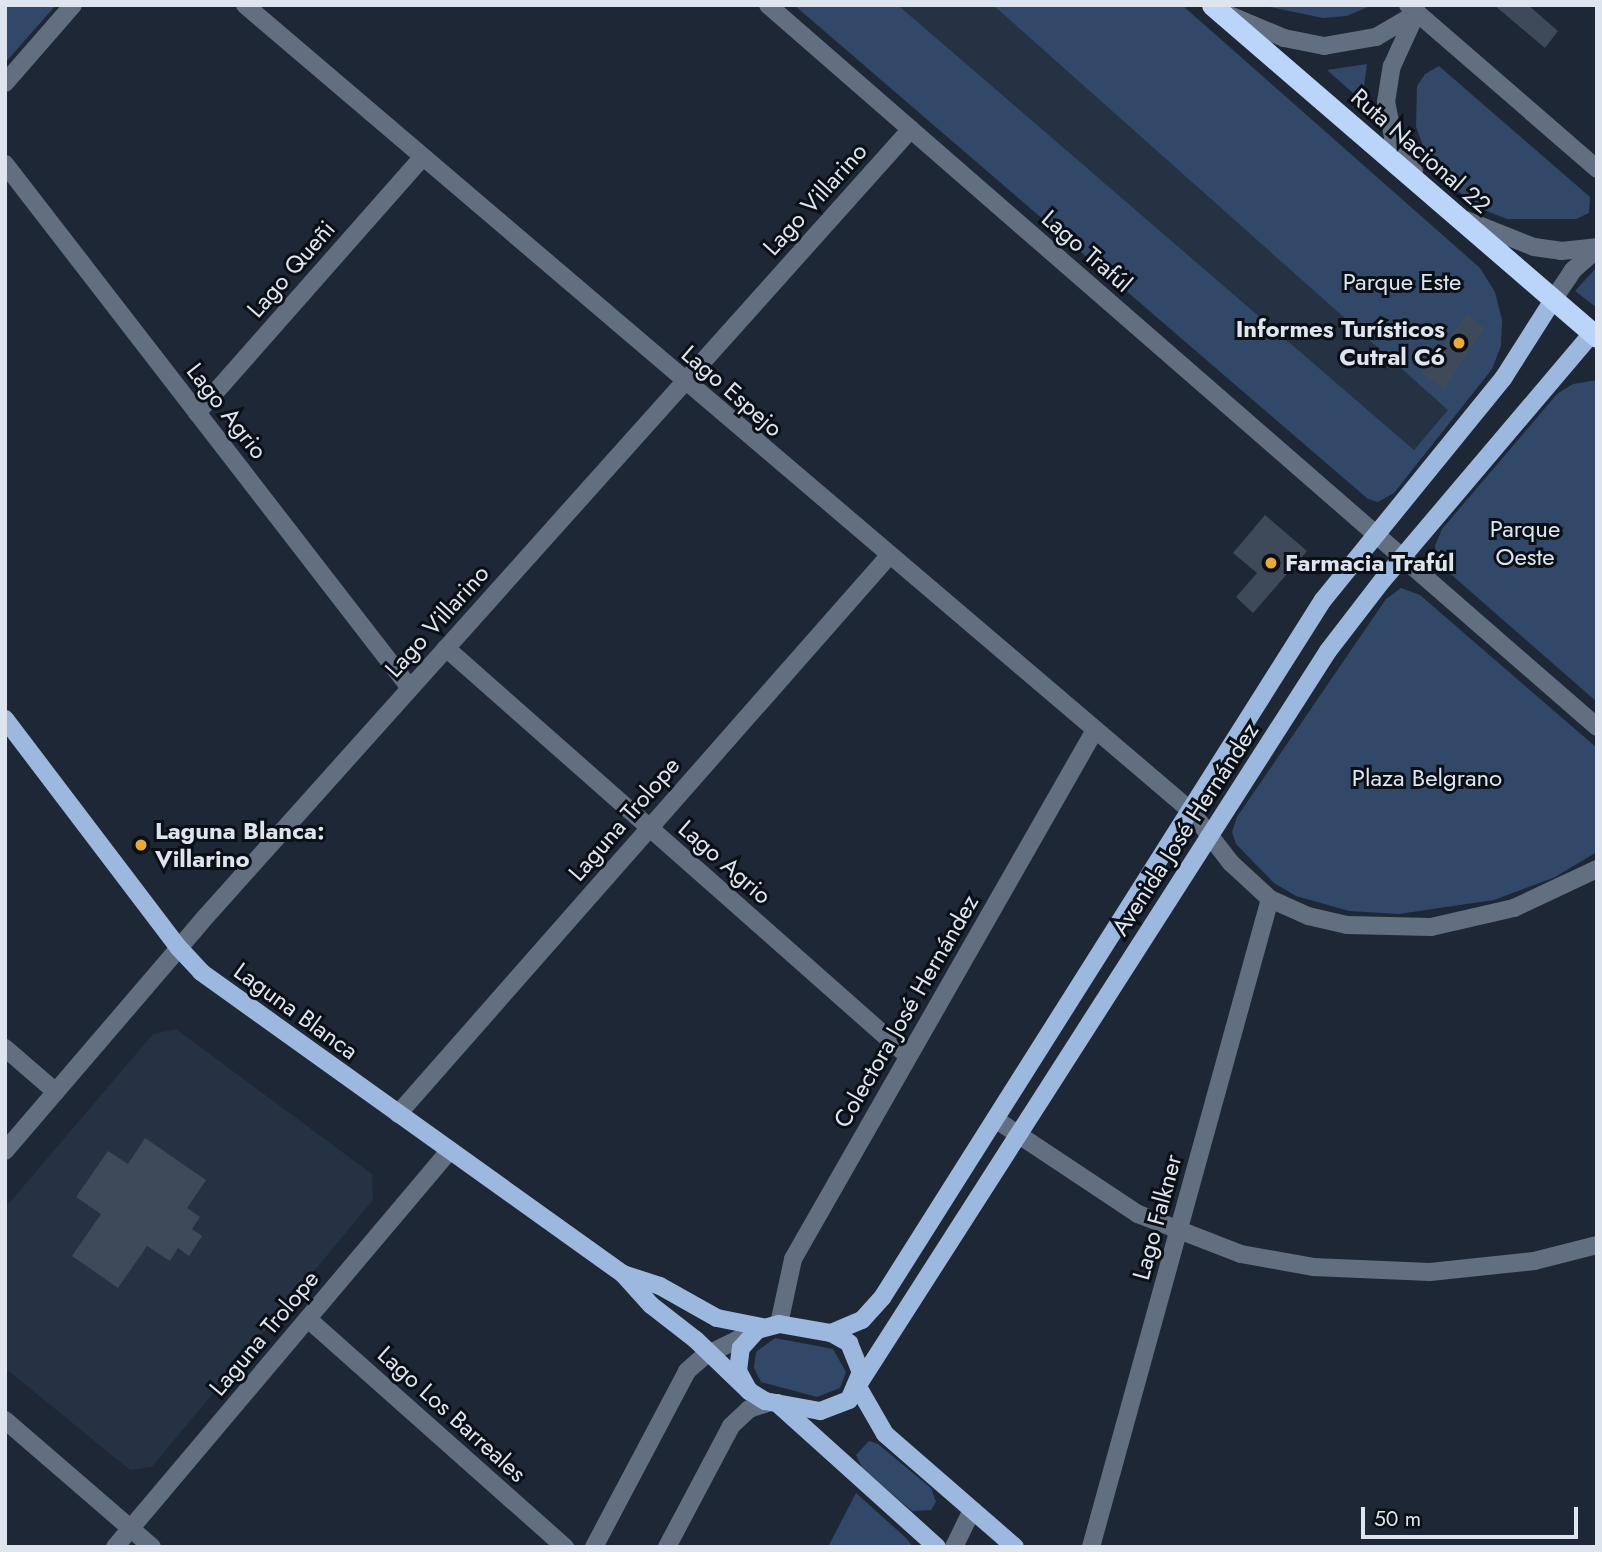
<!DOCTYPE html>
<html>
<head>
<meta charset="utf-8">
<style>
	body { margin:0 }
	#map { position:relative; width:1602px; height:1552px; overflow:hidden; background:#1d2735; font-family:Jost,sans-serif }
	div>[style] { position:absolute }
	.built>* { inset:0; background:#243244 }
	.green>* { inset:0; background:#314868 }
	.building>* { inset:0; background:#3e4959 }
	.minor>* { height:18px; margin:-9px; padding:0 9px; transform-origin:9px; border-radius:9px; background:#626f81 }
	.major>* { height:18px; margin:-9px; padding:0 9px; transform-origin:9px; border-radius:9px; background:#9db8de }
	.highway>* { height:21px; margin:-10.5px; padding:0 10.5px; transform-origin:10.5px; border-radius:10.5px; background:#bbd5fa }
	.dots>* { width:19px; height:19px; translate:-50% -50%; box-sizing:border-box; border:4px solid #0b0f16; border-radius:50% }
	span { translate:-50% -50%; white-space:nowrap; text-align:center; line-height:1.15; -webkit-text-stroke:6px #0b0f16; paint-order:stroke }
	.street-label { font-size:24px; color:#dee5ee }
	.park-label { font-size:24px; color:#dce5f2 }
	.poi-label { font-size:24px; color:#dee5ee; font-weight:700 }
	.right { translate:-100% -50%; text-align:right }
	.left { translate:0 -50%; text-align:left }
	.frame { position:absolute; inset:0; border:7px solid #dee5ee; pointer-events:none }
	.scale { position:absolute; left:1361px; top:1507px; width:217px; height:32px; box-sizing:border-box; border:4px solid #dee5ee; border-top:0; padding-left:9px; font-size:21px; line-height:24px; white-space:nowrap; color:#dee5ee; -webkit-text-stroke:5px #0b0f16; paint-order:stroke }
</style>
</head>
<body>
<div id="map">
	<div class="built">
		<div style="clip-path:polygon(898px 5px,993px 5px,1449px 410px,1414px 450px)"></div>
		<div style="clip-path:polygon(176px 1029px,372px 1174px,373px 1200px,152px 1467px,130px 1470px,5px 1368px,5px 1208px,153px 1034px)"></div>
	</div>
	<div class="green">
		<div style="clip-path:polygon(5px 5px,56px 5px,5px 63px)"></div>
		<div style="clip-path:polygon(794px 5px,898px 5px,1414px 450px,1448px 410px,993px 5px,1182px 5px,1480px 268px,1495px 292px,1502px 320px,1501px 346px,1492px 369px,1394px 493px,1378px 502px,1368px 499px)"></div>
		<div style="clip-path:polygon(1260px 5px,1369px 5px,1370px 6px,1347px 16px,1323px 18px)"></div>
		<div style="clip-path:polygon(1367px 64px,1362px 101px,1327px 70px)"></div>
		<div style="clip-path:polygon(1439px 66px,1590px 197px,1589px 213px,1576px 219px,1507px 219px,1476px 207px,1459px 192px,1426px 154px,1416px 127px,1417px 86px,1425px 74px)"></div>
		<div style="clip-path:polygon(1597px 267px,1597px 308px,1575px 291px)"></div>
		<div style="clip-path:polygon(1597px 380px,1597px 702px,1446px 570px,1437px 559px,1435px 546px,1442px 529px,1557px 394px,1573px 384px)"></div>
		<div style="clip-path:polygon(1401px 588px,1420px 595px,1597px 748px,1597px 852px,1555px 877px,1494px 900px,1399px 914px,1349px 911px,1296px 896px,1274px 883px,1236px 844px,1232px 832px,1237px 817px,1386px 599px)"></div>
		<div style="clip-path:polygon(775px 1338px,833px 1349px,846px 1372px,840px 1388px,817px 1397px,761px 1382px,754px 1368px,756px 1352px)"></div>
		<div style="clip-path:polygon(869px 1441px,878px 1444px,931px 1488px,936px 1502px,931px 1510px,912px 1511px,862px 1468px,856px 1455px)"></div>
		<div style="clip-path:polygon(856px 1493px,906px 1538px,913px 1547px,828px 1547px)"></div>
	</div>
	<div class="building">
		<div style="clip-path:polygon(1494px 5px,1528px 5px,1558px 31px,1545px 48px)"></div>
		<div style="clip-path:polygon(1467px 314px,1485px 328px,1444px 390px,1421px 373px)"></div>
		<div style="clip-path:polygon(1265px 515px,1307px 551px,1253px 613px,1236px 597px,1257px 573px,1233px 553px)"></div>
		<div style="clip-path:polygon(145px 1138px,206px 1180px,187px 1208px,200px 1217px,192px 1229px,202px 1236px,189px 1256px,178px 1248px,170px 1261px,147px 1246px,118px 1288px,72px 1256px,101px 1214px,76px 1197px,108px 1151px,128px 1164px)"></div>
	</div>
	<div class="minor">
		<div style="left:245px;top:5px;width:1241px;rotate:40.43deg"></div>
		<div style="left:1190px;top:810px;width:67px;rotate:52.3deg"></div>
		<div style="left:1231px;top:863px;width:53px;rotate:42.7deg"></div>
		<div style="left:1270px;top:899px;width:42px;rotate:24.1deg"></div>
		<div style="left:1308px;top:916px;width:40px;rotate:13deg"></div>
		<div style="left:1347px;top:925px;width:84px;rotate:1.4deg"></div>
		<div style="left:1431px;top:927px;width:85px;rotate:-12.9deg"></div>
		<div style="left:1514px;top:908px;width:92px;rotate:-25.2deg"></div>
		<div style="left:768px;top:5px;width:1099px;rotate:41.05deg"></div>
		<div style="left:1408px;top:5px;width:250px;rotate:40.9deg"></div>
		<div style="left:1227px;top:14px;width:62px;rotate:22.8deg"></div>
		<div style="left:1284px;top:38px;width:41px;rotate:11.3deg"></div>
		<div style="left:1324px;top:46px;width:53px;rotate:-9.8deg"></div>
		<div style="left:1376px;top:37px;width:48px;rotate:-30.3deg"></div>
		<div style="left:5px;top:83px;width:103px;rotate:-48.9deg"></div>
		<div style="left:5px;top:164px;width:662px;rotate:52.3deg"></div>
		<div style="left:1414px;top:171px;width:40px;rotate:-122deg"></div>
		<div style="left:1393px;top:137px;width:36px;rotate:-101deg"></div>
		<div style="left:1386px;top:102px;width:36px;rotate:-81deg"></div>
		<div style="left:1392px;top:66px;width:55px;rotate:-65.3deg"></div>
		<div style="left:1466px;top:220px;width:73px;rotate:21.7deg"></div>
		<div style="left:1534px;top:247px;width:27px;rotate:8deg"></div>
		<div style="left:1561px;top:251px;width:36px;rotate:-6deg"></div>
		<div style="left:1553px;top:300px;width:36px;rotate:-56deg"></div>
		<div style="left:1573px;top:270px;width:32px;rotate:-41deg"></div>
		<div style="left:197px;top:413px;width:340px;rotate:-48.6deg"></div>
		<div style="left:446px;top:648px;width:616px;rotate:41.45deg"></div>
		<div style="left:5px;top:1048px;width:67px;rotate:40.8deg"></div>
		<div style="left:398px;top:1114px;width:742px;rotate:-48.66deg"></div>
		<div style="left:995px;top:1119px;width:172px;rotate:33.6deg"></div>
		<div style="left:1138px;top:1214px;width:110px;rotate:21.2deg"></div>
		<div style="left:1241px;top:1254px;width:73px;rotate:10.2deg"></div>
		<div style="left:1313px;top:1267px;width:117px;rotate:2.4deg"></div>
		<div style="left:1430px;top:1272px;width:105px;rotate:-6deg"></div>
		<div style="left:1534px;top:1261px;width:65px;rotate:-14.3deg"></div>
		<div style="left:5px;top:1151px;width:301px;rotate:-49.4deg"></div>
		<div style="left:201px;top:922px;width:1064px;rotate:-48.16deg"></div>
		<div style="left:308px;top:1319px;width:344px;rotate:41.6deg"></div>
		<div style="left:779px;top:1324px;width:66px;rotate:-77.8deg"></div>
		<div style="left:793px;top:1259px;width:609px;rotate:-60.28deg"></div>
		<div style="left:5px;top:1420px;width:194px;rotate:40.8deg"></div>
		<div style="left:115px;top:1547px;width:519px;rotate:-49.84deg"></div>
		<div style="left:594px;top:1547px;width:199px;rotate:-62.1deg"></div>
		<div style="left:687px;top:1371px;width:23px;rotate:-41deg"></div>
		<div style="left:704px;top:1356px;width:59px;rotate:-26.1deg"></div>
		<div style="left:667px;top:1547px;width:137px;rotate:-62.1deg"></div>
		<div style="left:731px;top:1426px;width:25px;rotate:-43deg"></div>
		<div style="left:749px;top:1409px;width:22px;rotate:-18deg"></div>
		<div style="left:954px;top:1547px;width:41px;rotate:-64.1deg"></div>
		<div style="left:1091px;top:1547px;width:672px;rotate:-74.56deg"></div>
	</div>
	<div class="major">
		<div style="left:5px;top:719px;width:288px;rotate:52.8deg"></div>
		<div style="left:179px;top:948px;width:33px;rotate:47deg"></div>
		<div style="left:201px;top:972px;width:519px;rotate:35.59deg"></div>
		<div style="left:623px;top:1274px;width:42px;rotate:47.9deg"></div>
		<div style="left:651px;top:1305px;width:57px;rotate:37.9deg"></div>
		<div style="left:696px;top:1340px;width:74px;rotate:43.9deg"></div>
		<div style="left:623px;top:1274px;width:39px;rotate:18deg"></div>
		<div style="left:660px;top:1286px;width:65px;rotate:29.3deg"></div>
		<div style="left:717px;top:1318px;width:46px;rotate:11.3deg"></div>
		<div style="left:779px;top:1324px;width:53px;rotate:9.8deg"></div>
		<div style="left:831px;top:1333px;width:21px;rotate:29deg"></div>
		<div style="left:849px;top:1343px;width:31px;rotate:68deg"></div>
		<div style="left:861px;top:1372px;width:30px;rotate:113deg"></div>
		<div style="left:849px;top:1400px;width:31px;rotate:159deg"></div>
		<div style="left:820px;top:1411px;width:56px;rotate:-169.7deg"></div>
		<div style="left:765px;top:1401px;width:19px;rotate:-148deg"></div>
		<div style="left:749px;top:1391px;width:23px;rotate:-119deg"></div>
		<div style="left:738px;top:1371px;width:23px;rotate:-83deg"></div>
		<div style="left:741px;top:1348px;width:24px;rotate:-48deg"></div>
		<div style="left:757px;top:1330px;width:23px;rotate:-15deg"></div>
		<div style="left:831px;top:1333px;width:34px;rotate:-23deg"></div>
		<div style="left:862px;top:1320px;width:30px;rotate:-48deg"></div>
		<div style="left:882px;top:1298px;width:826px;rotate:-57.72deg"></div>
		<div style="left:1323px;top:600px;width:287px;rotate:-50.9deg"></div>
		<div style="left:1504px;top:377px;width:91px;rotate:-57.5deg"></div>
		<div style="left:860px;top:1382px;width:868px;rotate:-57.37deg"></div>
		<div style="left:1328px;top:651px;width:88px;rotate:-52.4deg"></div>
		<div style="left:1382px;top:581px;width:325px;rotate:-49.7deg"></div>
		<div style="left:858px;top:1387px;width:54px;rotate:60.1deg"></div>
		<div style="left:885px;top:1434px;width:172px;rotate:41deg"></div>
		<div style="left:777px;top:1403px;width:215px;rotate:42deg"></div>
	</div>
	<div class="highway">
		<div style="left:1212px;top:5px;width:508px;rotate:40.77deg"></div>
	</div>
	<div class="dots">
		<div style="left:1459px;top:343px;background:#eaaa39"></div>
		<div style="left:1271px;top:563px;background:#eaaa39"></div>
		<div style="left:141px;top:845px;background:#eaaa39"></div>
	</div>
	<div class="street-label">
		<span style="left:1421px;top:151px;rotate:41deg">Ruta Nacional 22</span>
		<span style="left:815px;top:199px;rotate:-48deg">Lago Villarino</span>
		<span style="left:1087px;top:251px;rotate:41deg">Lago Trafúl</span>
		<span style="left:291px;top:269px;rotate:-49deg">Lago Queñi</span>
		<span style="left:732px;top:391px;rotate:41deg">Lago Espejo</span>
		<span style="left:227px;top:411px;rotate:52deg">Lago Agrio</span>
		<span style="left:437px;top:621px;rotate:-48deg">Lago Villarino</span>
		<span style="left:624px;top:819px;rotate:-49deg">Laguna Trolope</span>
		<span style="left:1185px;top:829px;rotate:-57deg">Avenida José Hernández</span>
		<span style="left:725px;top:862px;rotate:41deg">Lago Agrio</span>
		<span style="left:296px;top:1011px;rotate:36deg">Laguna Blanca</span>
		<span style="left:906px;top:1011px;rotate:-60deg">Colectora José Hernández</span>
		<span style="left:1157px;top:1217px;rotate:-75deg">Lago Falkner</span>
		<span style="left:264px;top:1333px;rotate:-50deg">Laguna Trolope</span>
		<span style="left:452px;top:1414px;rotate:42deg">Lago Los Barreales</span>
	</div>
	<div class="park-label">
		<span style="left:1402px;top:282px">Parque Este</span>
		<span style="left:1525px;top:543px">Parque<br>Oeste</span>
		<span style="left:1427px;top:778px">Plaza Belgrano</span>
	</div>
	<div class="poi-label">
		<span class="right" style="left:1445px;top:343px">Informes Turísticos<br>Cutral Có</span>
		<span class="left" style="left:1285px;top:563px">Farmacia Trafúl</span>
		<span class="left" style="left:155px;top:845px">Laguna Blanca:<br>Villarino</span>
	</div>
	<div class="frame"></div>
	<div class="scale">50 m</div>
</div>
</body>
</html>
